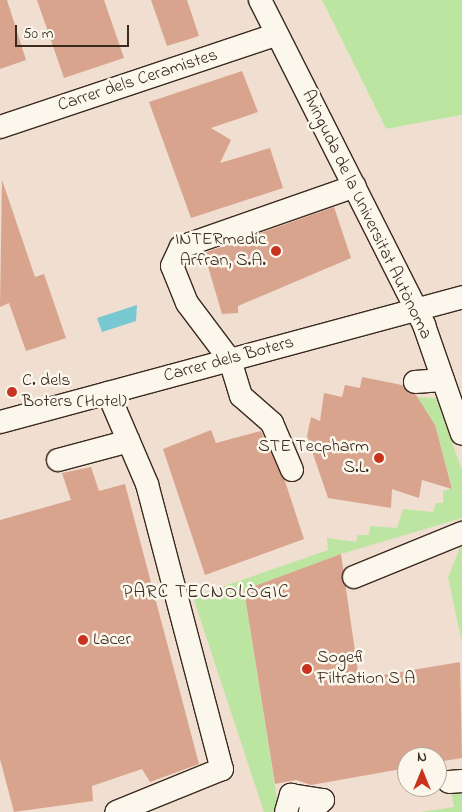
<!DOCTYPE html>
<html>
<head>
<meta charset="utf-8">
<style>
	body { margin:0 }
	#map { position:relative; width:462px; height:812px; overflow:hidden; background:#fbf7ec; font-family:"Indie Flower",sans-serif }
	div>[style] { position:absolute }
	.built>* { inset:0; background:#f0ded0 }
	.green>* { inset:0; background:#bce5a1 }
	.water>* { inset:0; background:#77c8d0 }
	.building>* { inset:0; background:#d8a48d }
	.roads { filter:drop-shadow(1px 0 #3b2a1e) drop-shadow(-1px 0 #3b2a1e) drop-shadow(0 1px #3b2a1e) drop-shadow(0 -1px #3b2a1e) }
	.minor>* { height:22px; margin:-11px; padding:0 11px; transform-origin:11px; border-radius:11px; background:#fbf7ec }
	.dots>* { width:14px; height:14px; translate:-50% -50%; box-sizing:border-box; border:2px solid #fbf7ec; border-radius:50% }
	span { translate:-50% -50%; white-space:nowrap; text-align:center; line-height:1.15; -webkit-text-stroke:5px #fbf7ec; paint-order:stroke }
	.street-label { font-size:18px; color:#3b2a1e }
	.poi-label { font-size:18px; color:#3b2a1e }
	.right { translate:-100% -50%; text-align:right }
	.left { translate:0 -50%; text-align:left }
	.neighbourhood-label { font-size:19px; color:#3b2a1e; letter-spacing:1px }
	.north { position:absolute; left:397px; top:747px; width:50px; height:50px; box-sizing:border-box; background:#fbf7ec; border:1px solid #aea59a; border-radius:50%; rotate:0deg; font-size:14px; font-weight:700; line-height:20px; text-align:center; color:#3b2a1e }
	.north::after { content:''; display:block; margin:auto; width:18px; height:22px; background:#c8321e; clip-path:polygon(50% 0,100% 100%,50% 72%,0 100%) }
	.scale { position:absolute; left:15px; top:25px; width:114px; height:22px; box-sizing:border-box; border:2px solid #3b2a1e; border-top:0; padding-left:6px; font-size:15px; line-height:18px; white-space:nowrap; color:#3b2a1e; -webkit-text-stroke:4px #fbf7ec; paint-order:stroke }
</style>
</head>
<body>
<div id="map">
	<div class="built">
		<div style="clip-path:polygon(evenodd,0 0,322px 0,386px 129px,462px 115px,462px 812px,0 812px,0 0,407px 757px,437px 757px,437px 787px,407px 787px,407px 757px)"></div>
	</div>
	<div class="green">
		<div style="clip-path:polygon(322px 0,462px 0,462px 115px,386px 129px)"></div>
		<div style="clip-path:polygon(416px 397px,436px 398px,462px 470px,462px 518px,341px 554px,244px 590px,279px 812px,264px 812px,193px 597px,328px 550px,327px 538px,356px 542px,358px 535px,369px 535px,370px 526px,397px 528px,403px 509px,433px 512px,436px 503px,443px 503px,443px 491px,452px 488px,435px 425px)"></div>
		<div style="clip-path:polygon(462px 543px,462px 643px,448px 577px)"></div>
		<div style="clip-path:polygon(451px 791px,462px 791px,462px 812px,421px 812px,454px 807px)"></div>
	</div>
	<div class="water">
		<div style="clip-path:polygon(137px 305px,136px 321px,102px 332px,97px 318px)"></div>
	</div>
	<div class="building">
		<div style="clip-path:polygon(0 0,7px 0,26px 60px,0 69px)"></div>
		<div style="clip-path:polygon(37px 0,104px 0,124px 58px,64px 78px)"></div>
		<div style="clip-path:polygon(151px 0,187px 0,199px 36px,167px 46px)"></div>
		<div style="clip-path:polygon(242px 71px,258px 112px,211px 128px,231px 140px,220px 163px,270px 148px,283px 188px,191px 218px,149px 102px)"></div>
		<div style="clip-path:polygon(2px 180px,35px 277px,44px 274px,66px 338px,26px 351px,9px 303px,0 307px)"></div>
		<div style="clip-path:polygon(334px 207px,351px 258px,238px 306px,238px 313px,222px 314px,204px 253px)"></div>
		<div style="clip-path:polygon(362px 377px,402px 385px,416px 395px,435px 425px,452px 489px,422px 480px,419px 498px,392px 489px,391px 508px,328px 498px,307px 436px,311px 417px,320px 421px,324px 393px,342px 397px,345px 385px,360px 388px)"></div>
		<div style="clip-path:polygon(211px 430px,216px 443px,261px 431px,285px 481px,304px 539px,205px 575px,163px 449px)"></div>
		<div style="clip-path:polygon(91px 467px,99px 491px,125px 484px,199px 764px,150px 782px,142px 769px,92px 786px,93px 801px,14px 812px,0 759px,0 520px,71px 500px,62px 473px)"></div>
		<div style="clip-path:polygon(341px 554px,359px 679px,460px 662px,462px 758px,437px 762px,437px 757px,407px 757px,407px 768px,311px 785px,296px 780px,275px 784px,244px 590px)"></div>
	</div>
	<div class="roads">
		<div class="minor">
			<div style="left:260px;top:0;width:364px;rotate:63.2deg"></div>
			<div style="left:424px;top:325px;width:115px;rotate:70.8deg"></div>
			<div style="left:0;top:127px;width:290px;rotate:-18.5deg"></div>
			<div style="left:415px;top:382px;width:28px;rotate:-4deg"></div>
			<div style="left:108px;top:393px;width:99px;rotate:66.8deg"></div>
			<div style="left:147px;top:484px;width:295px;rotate:75.3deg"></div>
			<div style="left:222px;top:769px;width:114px;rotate:157.9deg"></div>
			<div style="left:0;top:422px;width:479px;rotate:-15.1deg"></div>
			<div style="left:58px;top:460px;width:73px;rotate:-15deg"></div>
			<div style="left:292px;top:470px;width:51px;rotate:-113.1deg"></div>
			<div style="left:272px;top:423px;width:41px;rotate:-138.9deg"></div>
			<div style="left:241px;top:396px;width:38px;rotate:-107deg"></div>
			<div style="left:230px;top:360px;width:71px;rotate:-127deg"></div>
			<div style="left:187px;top:303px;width:40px;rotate:-112deg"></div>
			<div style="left:172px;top:266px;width:21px;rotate:-65deg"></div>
			<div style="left:181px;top:247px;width:184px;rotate:-19.3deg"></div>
			<div style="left:354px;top:577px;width:117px;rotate:-22.2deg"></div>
			<div style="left:449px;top:782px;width:13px;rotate:-4deg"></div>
			<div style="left:286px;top:812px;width:18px;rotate:-74deg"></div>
			<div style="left:291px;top:795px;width:32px;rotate:9deg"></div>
			<div style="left:323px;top:800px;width:18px;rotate:137deg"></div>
		</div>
	</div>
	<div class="dots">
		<div style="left:276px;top:251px;background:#c8321e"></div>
		<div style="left:12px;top:392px;background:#c8321e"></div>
		<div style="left:379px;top:458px;background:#c8321e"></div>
		<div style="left:83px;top:640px;background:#c8321e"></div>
		<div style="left:307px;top:669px;background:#c8321e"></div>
	</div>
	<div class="street-label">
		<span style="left:138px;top:81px;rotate:-18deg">Carrer dels Ceramistes</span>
		<span style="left:366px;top:215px;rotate:64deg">Avinguda de la Universitat Autònoma</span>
		<span style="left:229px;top:360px;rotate:-15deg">Carrer dels Boters</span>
	</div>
	<div class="poi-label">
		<span class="right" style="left:266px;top:251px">INTERmedic<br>Arfran, S.A.</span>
		<span class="left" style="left:22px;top:392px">C. dels<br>Boters (Hotel)</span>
		<span class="right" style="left:369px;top:458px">STE Tecpharm<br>S.L.</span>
		<span class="left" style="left:93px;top:640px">Lacer</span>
		<span class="left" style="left:317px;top:669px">Sogefi<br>Filtration S A</span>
	</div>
	<div class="neighbourhood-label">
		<span style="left:206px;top:593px">PARC TECNOLÒGIC</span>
	</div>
	<div class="north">N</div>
	<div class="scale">50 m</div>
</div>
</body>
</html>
